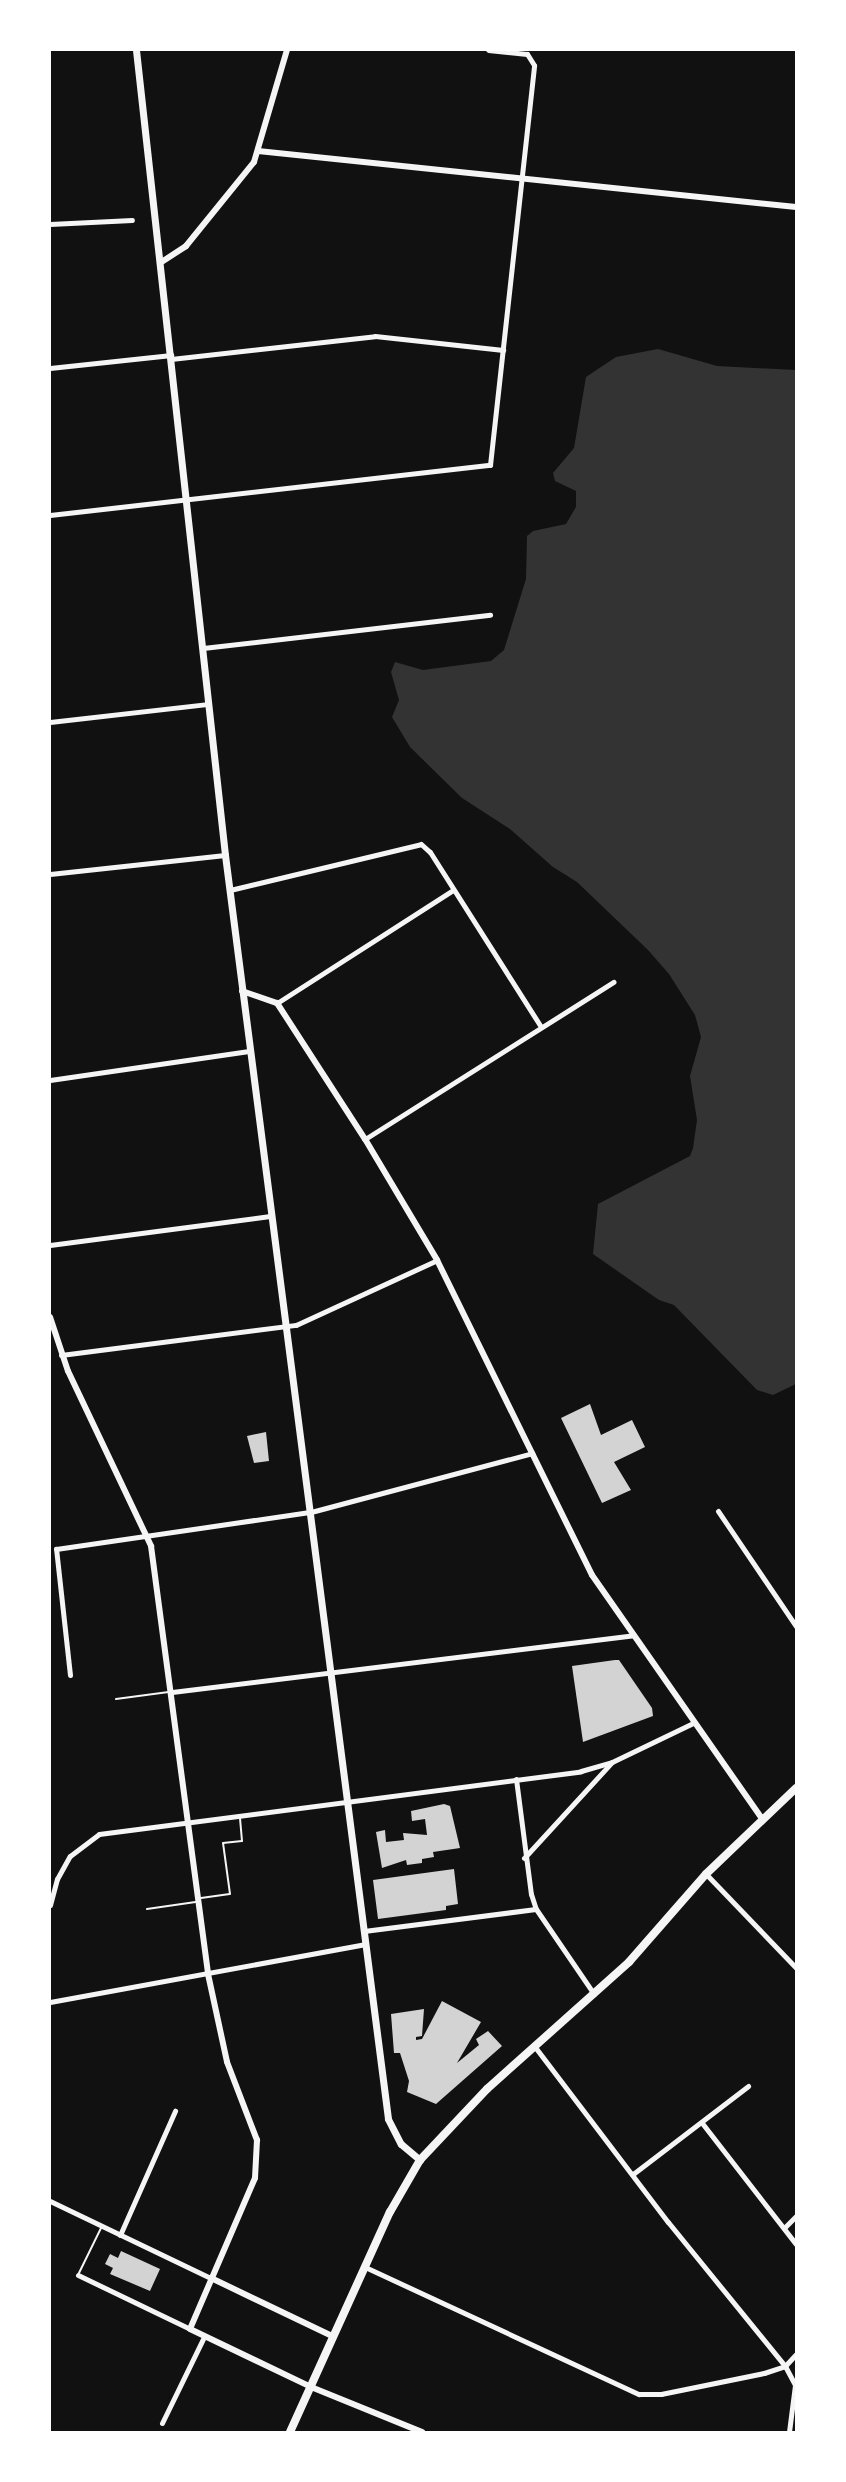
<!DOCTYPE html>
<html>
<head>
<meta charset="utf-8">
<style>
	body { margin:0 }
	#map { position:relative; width:846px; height:2482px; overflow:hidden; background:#111; font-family:Ubuntu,sans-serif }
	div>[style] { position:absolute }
	.water>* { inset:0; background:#333 }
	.building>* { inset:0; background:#d3d3d3 }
	.service>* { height:2px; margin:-1px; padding:0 1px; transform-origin:1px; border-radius:1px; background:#f5f5f5 }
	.minor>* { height:5px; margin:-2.5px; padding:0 2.5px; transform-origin:2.5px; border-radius:2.5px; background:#f5f5f5 }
	.tertiary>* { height:6px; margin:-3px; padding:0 3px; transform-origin:3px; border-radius:3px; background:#f5f5f5 }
	.secondary>* { height:7px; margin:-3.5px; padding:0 3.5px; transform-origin:3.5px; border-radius:3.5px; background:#f5f5f5 }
	.primary>* { height:8px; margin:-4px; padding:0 4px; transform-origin:4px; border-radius:4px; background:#f5f5f5 }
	span { translate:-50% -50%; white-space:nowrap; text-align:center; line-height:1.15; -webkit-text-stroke:4.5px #fff; paint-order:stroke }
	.frame { position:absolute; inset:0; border:51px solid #fff; pointer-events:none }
</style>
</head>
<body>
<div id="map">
	<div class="water">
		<div style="clip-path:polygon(658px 349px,717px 366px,796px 370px,796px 1384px,773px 1395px,757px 1390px,674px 1305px,659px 1300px,593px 1254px,598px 1204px,690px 1156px,693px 1148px,697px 1120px,690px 1076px,701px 1037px,695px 1015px,669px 974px,648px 950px,577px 882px,553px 867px,510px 829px,462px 798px,410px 747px,392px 717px,399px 700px,391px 672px,395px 662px,423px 670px,491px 661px,504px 650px,526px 579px,527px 536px,533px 531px,566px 524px,576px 507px,576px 491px,555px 481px,553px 473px,574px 448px,586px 377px,616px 357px)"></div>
	</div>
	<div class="building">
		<div style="clip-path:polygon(590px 1404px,601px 1435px,632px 1420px,645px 1447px,614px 1462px,631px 1490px,602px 1503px,561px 1418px)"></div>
		<div style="clip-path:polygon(266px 1432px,269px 1461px,254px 1463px,247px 1436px)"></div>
		<div style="clip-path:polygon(615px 1660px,619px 1660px,652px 1708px,653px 1716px,583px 1742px,572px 1666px)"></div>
		<div style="clip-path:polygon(444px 1804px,450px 1806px,460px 1848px,433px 1852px,434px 1857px,422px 1859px,422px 1863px,407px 1865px,406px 1860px,382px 1868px,376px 1832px,385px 1830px,386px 1842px,404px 1840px,403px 1833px,427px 1835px,425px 1819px,412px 1821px,411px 1811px)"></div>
		<div style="clip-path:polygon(454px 1869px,458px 1904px,446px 1906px,446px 1910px,378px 1919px,373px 1880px)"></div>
		<div style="clip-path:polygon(442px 2001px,481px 2022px,457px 2063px,479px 2045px,476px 2039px,488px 2031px,502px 2046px,436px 2104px,407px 2092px,409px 2081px,400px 2053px,394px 2053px,391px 2014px,424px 2009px,422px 2036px,416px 2037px,416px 2040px,422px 2039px)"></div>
		<div style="clip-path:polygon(121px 2251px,160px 2269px,150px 2291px,110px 2274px,113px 2268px,105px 2264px,110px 2254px,118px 2258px)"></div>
	</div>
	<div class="service">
		<div style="left:116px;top:1699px;width:53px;rotate:-7.5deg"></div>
		<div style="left:201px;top:1898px;width:29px;rotate:-8deg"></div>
		<div style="left:230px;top:1894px;width:51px;rotate:-97.8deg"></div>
		<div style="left:223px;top:1843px;width:19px;rotate:-6deg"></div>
		<div style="left:242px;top:1841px;width:23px;rotate:-95deg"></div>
		<div style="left:147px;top:1909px;width:49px;rotate:-8.1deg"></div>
		<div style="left:78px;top:2275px;width:55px;rotate:-63.9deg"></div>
	</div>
	<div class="minor">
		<div style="left:50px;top:224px;width:82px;rotate:-2.8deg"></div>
		<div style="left:171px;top:359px;width:205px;rotate:-6.4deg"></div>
		<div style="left:375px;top:336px;width:129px;rotate:6.2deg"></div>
		<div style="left:50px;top:368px;width:122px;rotate:-6.1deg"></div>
		<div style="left:50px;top:515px;width:443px;rotate:-6.5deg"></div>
		<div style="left:490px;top:465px;width:402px;rotate:-83.7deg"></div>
		<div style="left:534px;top:65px;width:13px;rotate:-122deg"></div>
		<div style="left:527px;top:54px;width:39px;rotate:-174deg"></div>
		<div style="left:203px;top:648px;width:289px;rotate:-6.6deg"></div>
		<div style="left:50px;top:722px;width:160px;rotate:-6.5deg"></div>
		<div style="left:50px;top:874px;width:176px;rotate:-6.2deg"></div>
		<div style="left:230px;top:890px;width:196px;rotate:-13.5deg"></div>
		<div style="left:421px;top:844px;width:12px;rotate:42deg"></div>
		<div style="left:430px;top:852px;width:207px;rotate:57.6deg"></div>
		<div style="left:277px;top:1003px;width:209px;rotate:-32.7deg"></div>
		<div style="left:50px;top:1080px;width:201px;rotate:-8.3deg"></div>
		<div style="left:365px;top:1139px;width:294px;rotate:-32.3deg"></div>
		<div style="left:50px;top:1245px;width:222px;rotate:-7.5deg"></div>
		<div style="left:61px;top:1355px;width:237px;rotate:-7.3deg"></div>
		<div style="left:296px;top:1325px;width:155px;rotate:-24.7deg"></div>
		<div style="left:718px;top:1511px;width:139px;rotate:55.9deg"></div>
		<div style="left:70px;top:1675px;width:127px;rotate:-96.3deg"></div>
		<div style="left:56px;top:1549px;width:258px;rotate:-8.3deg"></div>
		<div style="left:311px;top:1512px;width:229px;rotate:-14.9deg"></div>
		<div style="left:172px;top:1692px;width:465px;rotate:-7deg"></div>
		<div style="left:516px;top:1779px;width:116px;rotate:82.6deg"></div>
		<div style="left:531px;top:1894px;width:16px;rotate:72deg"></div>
		<div style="left:536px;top:1909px;width:103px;rotate:55.7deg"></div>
		<div style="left:524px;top:1858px;width:129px;rotate:-47.5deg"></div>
		<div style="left:706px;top:1874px;width:130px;rotate:46.2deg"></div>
		<div style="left:50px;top:1905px;width:27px;rotate:-75deg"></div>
		<div style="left:57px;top:1879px;width:26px;rotate:-61deg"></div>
		<div style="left:70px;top:1856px;width:36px;rotate:-37deg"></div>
		<div style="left:99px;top:1834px;width:486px;rotate:-7.4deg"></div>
		<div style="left:581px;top:1771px;width:32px;rotate:-16deg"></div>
		<div style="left:612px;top:1762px;width:90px;rotate:-25.7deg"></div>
		<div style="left:364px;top:1931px;width:173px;rotate:-7.3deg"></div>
		<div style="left:50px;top:2002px;width:321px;rotate:-10.4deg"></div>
		<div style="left:535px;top:2047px;width:220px;rotate:52.8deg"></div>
		<div style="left:668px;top:2222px;width:186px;rotate:50.9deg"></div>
		<div style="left:785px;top:2366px;width:21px;rotate:62deg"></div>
		<div style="left:795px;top:2385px;width:47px;rotate:97.3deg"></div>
		<div style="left:702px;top:2123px;width:153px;rotate:52.2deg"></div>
		<div style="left:633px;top:2174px;width:145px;rotate:-37.4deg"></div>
		<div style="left:50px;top:2201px;width:178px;rotate:25.6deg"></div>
		<div style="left:784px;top:2228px;width:17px;rotate:-45deg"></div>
		<div style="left:120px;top:2235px;width:136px;rotate:-66.1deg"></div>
		<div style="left:365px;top:2267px;width:302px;rotate:24.9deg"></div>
		<div style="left:639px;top:2394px;width:22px"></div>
		<div style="left:661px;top:2394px;width:105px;rotate:-11.5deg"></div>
		<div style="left:764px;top:2373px;width:22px;rotate:-18deg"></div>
		<div style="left:785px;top:2366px;width:16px;rotate:-47deg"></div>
		<div style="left:78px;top:2275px;width:124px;rotate:25.7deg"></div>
		<div style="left:162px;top:2423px;width:96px;rotate:-64deg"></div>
	</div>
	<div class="tertiary">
		<div style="left:258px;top:151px;width:541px;rotate:5.94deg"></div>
		<div style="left:160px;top:263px;width:31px;rotate:-33deg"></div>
		<div style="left:186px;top:246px;width:108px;rotate:-51deg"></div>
		<div style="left:254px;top:162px;width:117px;rotate:-73.6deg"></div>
		<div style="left:242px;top:991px;width:37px;rotate:19deg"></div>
		<div style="left:277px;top:1003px;width:162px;rotate:57.1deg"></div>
		<div style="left:365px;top:1139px;width:141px;rotate:59.2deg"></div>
		<div style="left:437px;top:1260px;width:351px;rotate:63.8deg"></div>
		<div style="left:592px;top:1575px;width:297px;rotate:55.1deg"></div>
		<div style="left:50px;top:1317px;width:57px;rotate:71.6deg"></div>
		<div style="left:68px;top:1371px;width:194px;rotate:64.6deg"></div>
		<div style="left:151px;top:1546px;width:432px;rotate:82.4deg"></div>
		<div style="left:208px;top:1974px;width:90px;rotate:77.8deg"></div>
		<div style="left:227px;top:2062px;width:84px;rotate:69deg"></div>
		<div style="left:257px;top:2140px;width:38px;rotate:93deg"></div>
		<div style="left:255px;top:2178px;width:164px;rotate:113.3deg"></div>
		<div style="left:190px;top:2329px;width:134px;rotate:25.6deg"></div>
		<div style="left:311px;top:2387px;width:120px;rotate:22.1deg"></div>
		<div style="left:211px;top:2278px;width:136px;rotate:25.6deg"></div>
	</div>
	<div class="secondary">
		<div style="left:136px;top:50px;width:810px;rotate:83.69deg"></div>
		<div style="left:225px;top:855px;width:1274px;rotate:82.65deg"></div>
		<div style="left:388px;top:2119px;width:28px;rotate:63deg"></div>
		<div style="left:401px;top:2144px;width:25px;rotate:40deg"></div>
	</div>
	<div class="primary">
		<div style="left:290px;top:2432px;width:242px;rotate:-65.6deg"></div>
		<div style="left:390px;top:2212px;width:60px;rotate:-60deg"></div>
		<div style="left:420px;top:2160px;width:98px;rotate:-46.7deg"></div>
		<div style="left:487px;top:2089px;width:191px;rotate:-41.8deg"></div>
		<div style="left:629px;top:1962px;width:117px;rotate:-48.8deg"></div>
		<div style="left:706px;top:1874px;width:124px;rotate:-43.7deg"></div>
	</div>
	<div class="frame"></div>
</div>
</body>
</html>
